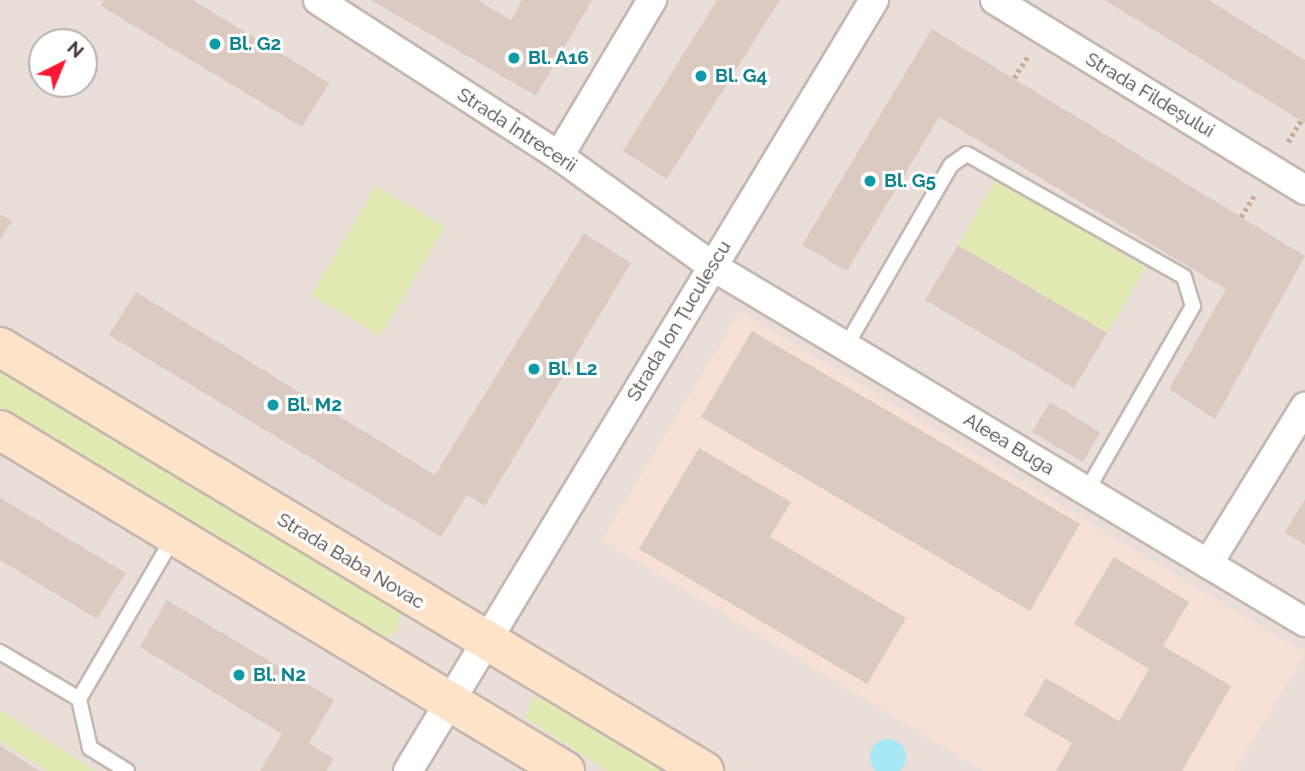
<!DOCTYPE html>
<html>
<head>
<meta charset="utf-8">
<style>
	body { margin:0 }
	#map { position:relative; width:1305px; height:771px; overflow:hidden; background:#f5efea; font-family:Raleway,sans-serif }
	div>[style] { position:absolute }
	.residential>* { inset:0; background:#e9dfd8 }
	.commercial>* { inset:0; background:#f7e0d5 }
	.green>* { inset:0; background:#e0eab2 }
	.water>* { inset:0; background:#a6e8f3 }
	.round { border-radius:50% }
	.building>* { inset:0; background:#dacac2 }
	.path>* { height:4.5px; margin-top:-2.25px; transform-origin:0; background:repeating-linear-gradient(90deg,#c3ab9d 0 3.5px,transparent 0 7px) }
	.roads { filter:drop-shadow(2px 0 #c4b7af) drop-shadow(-2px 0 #c4b7af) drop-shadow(0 2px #c4b7af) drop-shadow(0 -2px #c4b7af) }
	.service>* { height:14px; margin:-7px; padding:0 7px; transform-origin:7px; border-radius:7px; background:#fff }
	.minor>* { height:28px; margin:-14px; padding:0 14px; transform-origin:14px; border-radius:14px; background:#fff }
	.secondary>* { height:38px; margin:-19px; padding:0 19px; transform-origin:19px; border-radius:19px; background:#ffe4ca }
	.dots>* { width:19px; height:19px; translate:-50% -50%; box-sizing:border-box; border:4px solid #fff; border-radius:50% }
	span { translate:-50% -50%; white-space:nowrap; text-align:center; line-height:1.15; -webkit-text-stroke:6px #fff; paint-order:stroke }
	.culture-label { font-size:19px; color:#0d838f; font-weight:700 }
	.left { translate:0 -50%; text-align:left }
	.street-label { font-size:19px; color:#4a3e38 }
	.north { position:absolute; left:28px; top:28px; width:70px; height:70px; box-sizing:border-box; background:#fff; border:2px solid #b7b2af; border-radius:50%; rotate:43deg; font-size:19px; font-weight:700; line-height:28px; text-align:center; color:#4a3e38 }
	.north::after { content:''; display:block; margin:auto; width:24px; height:32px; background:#ff1733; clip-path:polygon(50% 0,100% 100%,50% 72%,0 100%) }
</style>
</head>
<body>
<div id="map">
	<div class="residential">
		<div style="clip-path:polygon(evenodd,0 0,1305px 0,1305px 771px,0 771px,0 0,42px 42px,84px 42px,84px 84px,42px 84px,42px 42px)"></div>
	</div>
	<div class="commercial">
		<div style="clip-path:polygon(740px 312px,1305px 653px,1234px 771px,984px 771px,602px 540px)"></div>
	</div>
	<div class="green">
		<div style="clip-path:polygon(996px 179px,1146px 268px,1107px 333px,958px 245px)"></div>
		<div style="clip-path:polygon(376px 186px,445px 227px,380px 336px,311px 295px)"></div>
		<div style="clip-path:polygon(0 368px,400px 610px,399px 628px,383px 640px,0 409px)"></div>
		<div style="clip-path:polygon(544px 695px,671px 771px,608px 771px,525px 718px,532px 698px)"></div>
		<div style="clip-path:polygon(0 710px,96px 771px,48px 771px,0 741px)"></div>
	</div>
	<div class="water">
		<div class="round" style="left:870px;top:739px;width:36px;height:36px"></div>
	</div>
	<div class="building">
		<div style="clip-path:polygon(104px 0,193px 0,329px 83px,302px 127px,101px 6px)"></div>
		<div style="clip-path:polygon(371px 0,477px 0,511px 20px,522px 0,592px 0,536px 96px)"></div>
		<div style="clip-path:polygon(717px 0,780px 0,667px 179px,623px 151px)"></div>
		<div style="clip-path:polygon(1105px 0,1209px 0,1305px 60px,1305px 123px)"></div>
		<div style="clip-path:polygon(932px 29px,1305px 256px,1215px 419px,1169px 389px,1226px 289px,939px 117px,847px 271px,802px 245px)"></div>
		<div style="clip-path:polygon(0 214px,12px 221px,0 240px)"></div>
		<div style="clip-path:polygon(584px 233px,631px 263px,485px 506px,467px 495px,441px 537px,109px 335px,136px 292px,435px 475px)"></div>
		<div style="clip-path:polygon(958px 245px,1107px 333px,1074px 388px,925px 300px)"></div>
		<div style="clip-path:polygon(752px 331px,1080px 524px,1030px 611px,701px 417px)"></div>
		<div style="clip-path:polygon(1050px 402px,1100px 432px,1083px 462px,1032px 432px)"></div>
		<div style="clip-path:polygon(699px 448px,791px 502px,770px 537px,906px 618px,867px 684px,639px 549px)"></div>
		<div style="clip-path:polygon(0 498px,126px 573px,97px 619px,0 560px)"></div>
		<div style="clip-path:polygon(1305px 499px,1305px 545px,1285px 532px)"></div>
		<div style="clip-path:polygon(1114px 557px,1189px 602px,1163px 646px,1231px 686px,1182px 771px,1056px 771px,1072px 743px,1024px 715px,1046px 678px,1119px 721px,1149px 669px,1074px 624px)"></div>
		<div style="clip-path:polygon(167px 600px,334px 700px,309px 743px,334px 759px,326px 771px,260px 771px,282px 734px,140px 647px)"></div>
		<div style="clip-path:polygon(0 746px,40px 771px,0 771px)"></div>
	</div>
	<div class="path">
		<div style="left:1014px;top:78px;width:26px;rotate:-58deg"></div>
		<div style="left:1288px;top:142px;width:26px;rotate:-59deg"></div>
		<div style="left:1241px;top:217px;width:27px;rotate:-59deg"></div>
	</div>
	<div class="roads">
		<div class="service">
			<div style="left:846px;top:346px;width:209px;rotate:-59.9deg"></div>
			<div style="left:951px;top:165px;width:19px;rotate:-35deg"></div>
			<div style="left:967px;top:154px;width:249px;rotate:29.5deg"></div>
			<div style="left:1184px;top:277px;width:30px;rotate:73deg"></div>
			<div style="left:1193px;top:306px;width:212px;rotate:119.9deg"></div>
			<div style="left:0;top:652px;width:92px;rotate:30.7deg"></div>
			<div style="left:127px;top:771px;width:44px;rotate:-148.1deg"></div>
			<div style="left:90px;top:748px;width:50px;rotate:-102.7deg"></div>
			<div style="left:79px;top:699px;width:186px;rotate:-59.7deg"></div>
		</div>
		<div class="minor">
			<div style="left:318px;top:0;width:287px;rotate:32.9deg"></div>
			<div style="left:559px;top:156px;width:188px;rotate:35.7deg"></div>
			<div style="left:712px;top:266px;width:692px;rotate:30.98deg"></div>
			<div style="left:995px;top:0;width:364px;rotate:31.5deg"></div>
			<div style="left:559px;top:156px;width:182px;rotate:-59.2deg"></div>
			<div style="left:1208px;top:564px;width:185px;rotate:-58.3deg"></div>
			<div style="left:408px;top:771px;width:901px;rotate:-58.85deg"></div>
		</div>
		<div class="secondary">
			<div style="left:0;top:347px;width:822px;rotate:31.06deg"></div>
			<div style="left:0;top:430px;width:660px;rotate:31.11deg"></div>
		</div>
	</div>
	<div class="dots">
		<div style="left:215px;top:44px;background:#0f9aa8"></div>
		<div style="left:514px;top:58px;background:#0f9aa8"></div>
		<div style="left:701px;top:76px;background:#0f9aa8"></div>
		<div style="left:870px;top:181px;background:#0f9aa8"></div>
		<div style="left:534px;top:369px;background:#0f9aa8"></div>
		<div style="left:273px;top:405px;background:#0f9aa8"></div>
		<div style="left:239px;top:675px;background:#0f9aa8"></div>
	</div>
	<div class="culture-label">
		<span class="left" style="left:229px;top:44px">Bl. G2</span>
		<span class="left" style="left:528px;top:58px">Bl. A16</span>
		<span class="left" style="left:715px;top:76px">Bl. G4</span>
		<span class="left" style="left:884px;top:181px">Bl. G5</span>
		<span class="left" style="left:548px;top:369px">Bl. L2</span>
		<span class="left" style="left:287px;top:405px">Bl. M2</span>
		<span class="left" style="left:253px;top:675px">Bl. N2</span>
	</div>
	<div class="street-label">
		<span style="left:1150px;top:95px;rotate:31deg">Strada Fildeșului</span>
		<span style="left:517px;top:130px;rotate:33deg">Strada Întrecerii</span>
		<span style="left:679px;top:321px;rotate:-59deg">Strada Ion Țuculescu</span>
		<span style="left:1009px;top:444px;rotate:31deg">Aleea Buga</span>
		<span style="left:351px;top:561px;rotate:31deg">Strada Baba Novac</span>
	</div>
	<div class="north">N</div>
</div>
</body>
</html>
